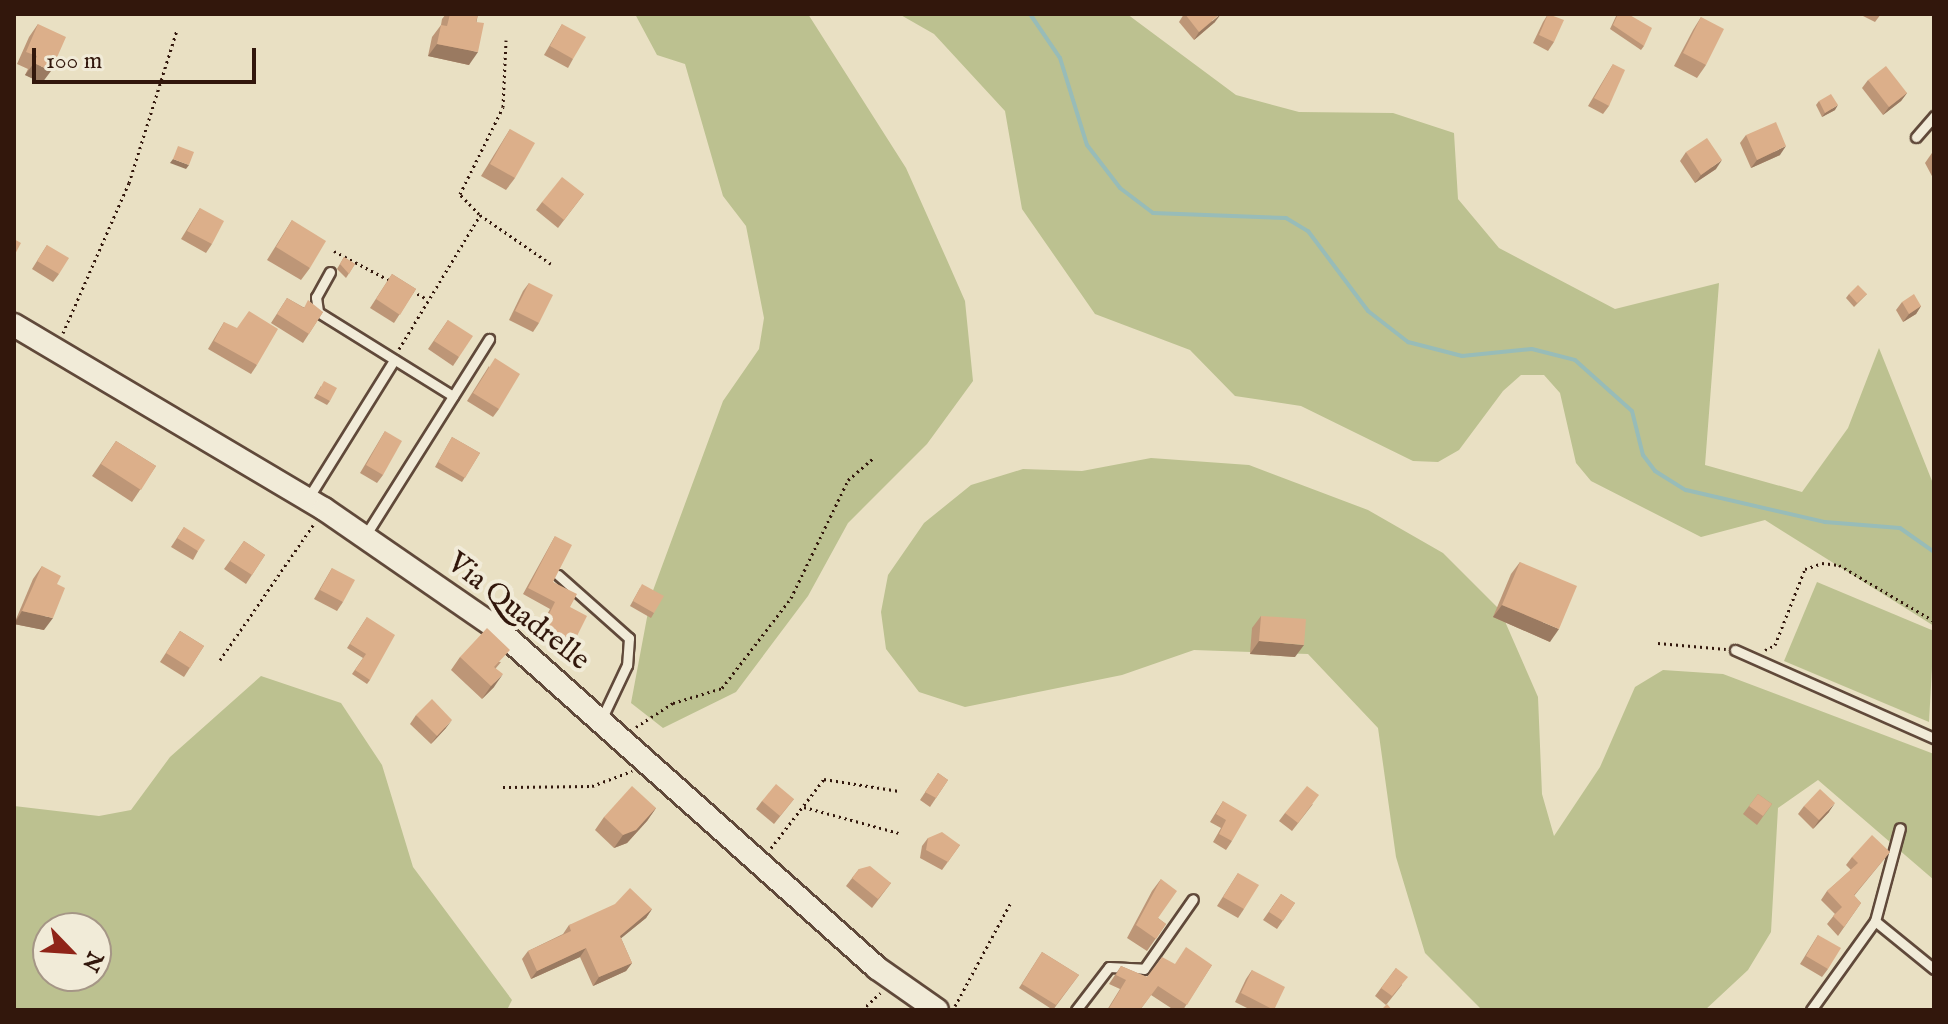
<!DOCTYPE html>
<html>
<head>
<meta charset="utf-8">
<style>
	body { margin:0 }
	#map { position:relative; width:1948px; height:1024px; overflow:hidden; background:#e9e0c3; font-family:"IM FELL English",serif }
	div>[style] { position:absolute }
	.green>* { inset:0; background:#bcc190 }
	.stream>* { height:4px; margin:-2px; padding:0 2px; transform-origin:2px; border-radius:2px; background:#98bcb8 }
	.path>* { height:3px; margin-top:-1.5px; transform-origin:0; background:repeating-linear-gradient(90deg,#32170c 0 2px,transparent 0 6px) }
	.roads { filter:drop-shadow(2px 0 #60493a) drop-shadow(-2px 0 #60493a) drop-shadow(0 2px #60493a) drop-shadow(0 -2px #60493a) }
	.service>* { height:9px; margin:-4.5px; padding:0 4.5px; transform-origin:4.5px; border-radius:4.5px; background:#f1ebd8 }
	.tertiary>* { height:22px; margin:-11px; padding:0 11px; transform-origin:11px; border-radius:11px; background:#f1ebd8 }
	.wall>* { inset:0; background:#bd9677 }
	.shaded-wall>* { inset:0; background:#9a7a61 }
	.building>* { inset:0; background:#dcaf8a }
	span { translate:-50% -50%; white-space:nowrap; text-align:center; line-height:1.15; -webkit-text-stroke:8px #f1ebd8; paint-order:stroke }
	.street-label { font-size:30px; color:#32170c }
	.frame { position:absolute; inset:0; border:16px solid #32170c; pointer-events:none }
	.north { position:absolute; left:32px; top:912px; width:80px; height:80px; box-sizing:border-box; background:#f1ebd8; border:2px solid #a59686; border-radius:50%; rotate:115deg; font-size:22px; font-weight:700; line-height:32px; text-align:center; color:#32170c }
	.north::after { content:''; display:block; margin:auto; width:28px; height:36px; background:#8f2418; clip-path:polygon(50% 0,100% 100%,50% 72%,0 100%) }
	.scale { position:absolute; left:32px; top:48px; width:224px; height:36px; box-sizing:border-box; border:4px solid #32170c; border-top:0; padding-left:10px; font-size:24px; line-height:28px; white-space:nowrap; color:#32170c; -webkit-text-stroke:6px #f1ebd8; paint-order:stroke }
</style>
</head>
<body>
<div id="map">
	<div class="green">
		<div style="clip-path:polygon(635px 14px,808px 14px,906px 168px,947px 260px,965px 301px,973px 381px,927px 444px,848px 523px,808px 596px,736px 692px,663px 728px,631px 703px,651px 596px,723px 401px,759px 349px,764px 318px,746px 226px,723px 196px,685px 64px,657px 55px)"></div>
		<div style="clip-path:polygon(899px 14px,1127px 14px,1236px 95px,1299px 112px,1393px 113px,1454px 133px,1458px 199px,1499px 248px,1615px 309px,1719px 283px,1705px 465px,1802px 492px,1848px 428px,1879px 348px,1934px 486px,1934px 626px,1765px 520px,1701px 537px,1591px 481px,1576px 463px,1560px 393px,1544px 375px,1521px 375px,1503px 391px,1459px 450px,1438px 462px,1413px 461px,1301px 406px,1235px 396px,1190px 350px,1095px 314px,1022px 209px,1005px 111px,934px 34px)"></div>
		<div style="clip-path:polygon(1151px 458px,1249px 465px,1368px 510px,1443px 553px,1500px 610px,1538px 697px,1542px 794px,1554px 836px,1600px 767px,1635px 687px,1663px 670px,1723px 674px,1934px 754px,1934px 880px,1818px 780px,1778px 808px,1771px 932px,1748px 970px,1705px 1010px,1482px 1010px,1425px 953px,1396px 857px,1378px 728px,1308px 654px,1194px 650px,1122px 675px,965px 707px,919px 692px,886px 649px,881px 612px,888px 575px,924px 523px,971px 485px,1023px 469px,1082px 471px)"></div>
		<div style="clip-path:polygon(1817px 582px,1934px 631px,1929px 722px,1784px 661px)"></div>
		<div style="clip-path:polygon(evenodd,261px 676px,341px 703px,382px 765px,413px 867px,512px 1000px,507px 1010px,14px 1010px,14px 806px,99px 816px,131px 810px,170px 757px,261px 676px,96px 928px,96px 976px,48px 976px,48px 928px,96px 928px)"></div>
	</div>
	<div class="stream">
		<div style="left:1030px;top:14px;width:53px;rotate:55.7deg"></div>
		<div style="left:1060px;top:58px;width:91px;rotate:72.8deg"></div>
		<div style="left:1087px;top:145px;width:54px;rotate:52.5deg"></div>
		<div style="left:1120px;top:188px;width:41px;rotate:37.1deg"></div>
		<div style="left:1153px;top:213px;width:133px;rotate:2.2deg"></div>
		<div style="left:1286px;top:218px;width:26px;rotate:31deg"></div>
		<div style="left:1308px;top:231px;width:100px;rotate:53.1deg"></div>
		<div style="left:1368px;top:311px;width:51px;rotate:37.8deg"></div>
		<div style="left:1408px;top:342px;width:56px;rotate:14.5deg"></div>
		<div style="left:1462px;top:356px;width:70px;rotate:-5.7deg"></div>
		<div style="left:1532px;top:349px;width:44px;rotate:14.3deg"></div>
		<div style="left:1575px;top:360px;width:76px;rotate:41.8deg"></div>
		<div style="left:1632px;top:411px;width:45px;rotate:76deg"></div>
		<div style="left:1643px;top:455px;width:20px;rotate:53deg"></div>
		<div style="left:1655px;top:471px;width:36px;rotate:32deg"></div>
		<div style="left:1686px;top:490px;width:143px;rotate:13deg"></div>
		<div style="left:1825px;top:522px;width:75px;rotate:4.6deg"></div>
		<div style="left:1900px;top:528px;width:42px;rotate:35.2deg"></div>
	</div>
	<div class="path">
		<div style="left:479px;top:214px;width:28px;rotate:-134deg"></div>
		<div style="left:460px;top:194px;width:97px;rotate:-63.7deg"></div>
		<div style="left:503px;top:107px;width:67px;rotate:-87.4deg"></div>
		<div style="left:334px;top:251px;width:64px;rotate:27.8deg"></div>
		<div style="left:412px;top:291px;width:15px;rotate:28deg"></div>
		<div style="left:63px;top:333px;width:164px;rotate:-66.3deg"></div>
		<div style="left:129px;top:183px;width:160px;rotate:-72.6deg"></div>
		<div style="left:399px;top:349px;width:157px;rotate:-58.8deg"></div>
		<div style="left:480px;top:215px;width:86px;rotate:34.6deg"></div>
		<div style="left:1658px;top:643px;width:68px;rotate:5deg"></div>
		<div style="left:1765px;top:650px;width:11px;rotate:-27deg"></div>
		<div style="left:1775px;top:645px;width:82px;rotate:-68.5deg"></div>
		<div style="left:1805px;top:569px;width:18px;rotate:-19deg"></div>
		<div style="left:1822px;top:563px;width:17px;rotate:7deg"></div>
		<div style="left:1839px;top:565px;width:110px;rotate:30.5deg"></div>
		<div style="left:220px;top:660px;width:164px;rotate:-55.4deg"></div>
		<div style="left:636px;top:727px;width:44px;rotate:-33deg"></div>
		<div style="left:673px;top:703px;width:51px;rotate:-17deg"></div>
		<div style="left:722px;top:688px;width:113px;rotate:-52.5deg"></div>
		<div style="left:791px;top:598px;width:131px;rotate:-64.2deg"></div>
		<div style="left:848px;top:480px;width:35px;rotate:-41deg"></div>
		<div style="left:503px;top:787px;width:89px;rotate:-0.6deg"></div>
		<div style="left:592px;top:786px;width:43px;rotate:-20.6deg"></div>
		<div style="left:804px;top:807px;width:98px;rotate:15.3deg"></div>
		<div style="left:771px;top:848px;width:87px;rotate:-52.5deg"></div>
		<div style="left:824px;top:779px;width:76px;rotate:9.1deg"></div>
		<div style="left:955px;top:1006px;width:118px;rotate:-61.7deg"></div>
		<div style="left:862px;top:1010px;width:25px;rotate:-43deg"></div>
	</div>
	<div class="roads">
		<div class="service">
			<div style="left:1916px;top:137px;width:28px;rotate:-49deg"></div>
			<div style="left:330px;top:272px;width:29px;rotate:119deg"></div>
			<div style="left:316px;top:297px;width:15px;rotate:82deg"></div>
			<div style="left:318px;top:312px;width:159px;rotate:31.9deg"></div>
			<div style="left:307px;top:500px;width:165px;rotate:-58.1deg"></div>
			<div style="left:365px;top:536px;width:233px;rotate:-57.8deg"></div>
			<div style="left:558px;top:575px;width:95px;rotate:41.6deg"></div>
			<div style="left:629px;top:638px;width:27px;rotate:94deg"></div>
			<div style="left:627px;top:665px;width:59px;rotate:115.3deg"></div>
			<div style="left:1735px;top:650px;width:218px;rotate:23.9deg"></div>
			<div style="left:1875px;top:921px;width:76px;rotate:39.1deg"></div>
			<div style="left:1076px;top:1010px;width:54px;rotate:-52.5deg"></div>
			<div style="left:1109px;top:967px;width:35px;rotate:3deg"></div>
			<div style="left:1144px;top:969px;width:85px;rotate:-55deg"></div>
			<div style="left:1811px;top:1010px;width:110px;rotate:-54.3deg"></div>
			<div style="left:1875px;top:921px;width:96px;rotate:-75deg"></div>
		</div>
		<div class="tertiary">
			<div style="left:14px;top:325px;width:360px;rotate:30.7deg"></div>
			<div style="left:324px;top:509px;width:208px;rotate:34.6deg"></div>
			<div style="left:495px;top:627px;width:512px;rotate:41.75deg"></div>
			<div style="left:877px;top:968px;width:73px;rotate:35deg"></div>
		</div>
	</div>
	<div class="wall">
		<div style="clip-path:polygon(446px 14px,478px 14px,469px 65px,428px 56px,432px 37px,441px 25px,442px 19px)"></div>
		<div style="clip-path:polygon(1184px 14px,1215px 22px,1194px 40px,1179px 22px)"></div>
		<div style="clip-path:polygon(1548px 14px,1554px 42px,1548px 51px,1533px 43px,1543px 22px)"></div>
		<div style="clip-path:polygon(1617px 14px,1628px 14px,1644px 46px,1641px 50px,1610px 29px)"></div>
		<div style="clip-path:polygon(1859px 14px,1881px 14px,1875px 22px)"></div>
		<div style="clip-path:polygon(1701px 17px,1706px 65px,1697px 78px,1674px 66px,1693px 30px)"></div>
		<div style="clip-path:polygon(38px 24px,42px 83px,25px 75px,28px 69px,17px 64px,29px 37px)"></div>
		<div style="clip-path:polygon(562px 24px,573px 59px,568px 68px,544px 55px)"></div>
		<div style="clip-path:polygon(1613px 64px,1609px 106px,1603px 114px,1588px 106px)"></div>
		<div style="clip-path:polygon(1868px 80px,1907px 93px,1901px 101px,1883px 115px,1862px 88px)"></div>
		<div style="clip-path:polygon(1819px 101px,1835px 110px,1822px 117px,1816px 105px)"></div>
		<div style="clip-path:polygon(510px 129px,515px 178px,506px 190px,481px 176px)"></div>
		<div style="clip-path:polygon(1746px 135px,1780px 155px,1751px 168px,1740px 143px)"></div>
		<div style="clip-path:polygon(1934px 150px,1934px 177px,1933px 178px,1925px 163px)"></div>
		<div style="clip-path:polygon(1686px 152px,1716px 169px,1695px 183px,1680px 161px)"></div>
		<div style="clip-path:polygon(584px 194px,558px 228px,536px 210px,542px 202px)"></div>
		<div style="clip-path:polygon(200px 208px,212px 244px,206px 253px,181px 239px)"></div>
		<div style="clip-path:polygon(292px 220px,310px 268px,301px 280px,267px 260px)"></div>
		<div style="clip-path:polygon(47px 245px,59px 274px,53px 282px,32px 269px)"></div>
		<div style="clip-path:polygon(344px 257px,355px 264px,346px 278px,337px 269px)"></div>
		<div style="clip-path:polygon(392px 274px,416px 289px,394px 323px,370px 308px)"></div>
		<div style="clip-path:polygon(529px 283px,539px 323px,533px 332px,509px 320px,523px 291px)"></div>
		<div style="clip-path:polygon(1849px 294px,1867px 294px,1854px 307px,1846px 298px)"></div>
		<div style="clip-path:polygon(287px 298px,303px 307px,323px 312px,303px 343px,271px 323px)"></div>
		<div style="clip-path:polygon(1902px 302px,1921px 306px,1916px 314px,1903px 322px,1896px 310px)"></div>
		<div style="clip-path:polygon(448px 320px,459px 357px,453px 366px,428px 349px)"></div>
		<div style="clip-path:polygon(224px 322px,257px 365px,251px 374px,208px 349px)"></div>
		<div style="clip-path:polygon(489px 366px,499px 409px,493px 417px,467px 401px)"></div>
		<div style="clip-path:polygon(321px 386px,330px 401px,327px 405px,314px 398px)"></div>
		<div style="clip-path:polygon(385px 431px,383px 475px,377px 483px,360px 473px)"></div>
		<div style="clip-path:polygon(452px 437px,480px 453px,462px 482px,435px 467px)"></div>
		<div style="clip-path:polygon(116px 441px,156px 466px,132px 502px,92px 476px)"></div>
		<div style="clip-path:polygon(184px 527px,198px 551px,193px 560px,171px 547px)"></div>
		<div style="clip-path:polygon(555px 536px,553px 582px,570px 607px,573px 644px,569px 650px,537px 634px,550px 609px,523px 594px)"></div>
		<div style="clip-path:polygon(244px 541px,265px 555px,246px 584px,224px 569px)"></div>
		<div style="clip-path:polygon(1520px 562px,1550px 642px,1493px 617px,1511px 574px)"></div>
		<div style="clip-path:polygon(42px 566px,44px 630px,14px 624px,33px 579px)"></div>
		<div style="clip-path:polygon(332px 568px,343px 602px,337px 611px,314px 599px)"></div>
		<div style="clip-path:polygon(640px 588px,654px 613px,651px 618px,630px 606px)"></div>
		<div style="clip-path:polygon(1261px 616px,1295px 657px,1250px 654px,1252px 628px)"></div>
		<div style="clip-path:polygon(367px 617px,370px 680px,367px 684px,352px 674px,363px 658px,347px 648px)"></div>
		<div style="clip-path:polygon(180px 631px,204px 646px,184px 677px,160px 662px)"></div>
		<div style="clip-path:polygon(460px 657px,501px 662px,496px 668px,494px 687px,482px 699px,451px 670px)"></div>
		<div style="clip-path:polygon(416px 715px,446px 728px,431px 744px,410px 724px)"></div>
		<div style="clip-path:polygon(938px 773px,948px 780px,930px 807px,920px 800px)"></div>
		<div style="clip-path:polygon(1758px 794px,1772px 804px,1757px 825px,1743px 814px)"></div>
		<div style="clip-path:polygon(794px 799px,774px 824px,756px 809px,762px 801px)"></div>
		<div style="clip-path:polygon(1223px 801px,1232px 841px,1226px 850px,1213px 842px,1221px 828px,1210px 822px)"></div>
		<div style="clip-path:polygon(1313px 804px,1292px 831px,1279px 821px,1285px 813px)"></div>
		<div style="clip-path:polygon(1804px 806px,1829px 812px,1813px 829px,1798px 814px)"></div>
		<div style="clip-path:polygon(656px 808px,647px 821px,627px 843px,614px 848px,595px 830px,604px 817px)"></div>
		<div style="clip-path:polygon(928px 838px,960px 845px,942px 870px,920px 858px,922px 846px)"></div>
		<div style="clip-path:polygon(1890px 852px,1854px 896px,1861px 903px,1838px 936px,1827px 924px,1835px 914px,1821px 900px,1827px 891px,1851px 870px,1846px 865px,1852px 857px)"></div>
		<div style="clip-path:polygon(859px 869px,891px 883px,872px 908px,846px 886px)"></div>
		<div style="clip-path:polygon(1238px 873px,1244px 909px,1238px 918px,1217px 906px)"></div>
		<div style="clip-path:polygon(1161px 879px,1158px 918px,1166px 924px,1147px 951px,1127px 938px,1152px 891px)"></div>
		<div style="clip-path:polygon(1281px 894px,1295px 903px,1277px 929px,1263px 920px)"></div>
		<div style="clip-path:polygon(652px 909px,646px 918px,621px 938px,632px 963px,626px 971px,593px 986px,580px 957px,531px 979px,522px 959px,528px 951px,563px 934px,569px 925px)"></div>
		<div style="clip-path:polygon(1818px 935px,1828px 969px,1822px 977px,1800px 964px)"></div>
		<div style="clip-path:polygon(1042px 952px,1079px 975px,1053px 1010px,1019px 988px)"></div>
		<div style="clip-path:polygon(1174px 964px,1212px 965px,1183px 1010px,1174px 1010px,1151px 995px,1140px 1010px,1107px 1010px,1120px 989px,1109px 984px,1121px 966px,1147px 977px)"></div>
		<div style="clip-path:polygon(1396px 968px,1402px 985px,1386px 1005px,1375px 996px)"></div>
		<div style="clip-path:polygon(1252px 970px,1273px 1010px,1251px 1010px,1235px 1002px,1246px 979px)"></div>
	</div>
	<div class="shaded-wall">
		<div style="clip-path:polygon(1221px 14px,1215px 22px,1194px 40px,1199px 32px)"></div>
		<div style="clip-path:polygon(437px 44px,478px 52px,469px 65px,428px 56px)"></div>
		<div style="clip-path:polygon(34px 63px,51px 71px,42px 83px,25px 75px)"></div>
		<div style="clip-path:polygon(1907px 93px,1901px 101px,1883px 115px,1889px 107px)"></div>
		<div style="clip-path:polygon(1838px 105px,1835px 110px,1822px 117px,1825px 113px)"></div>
		<div style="clip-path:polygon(1786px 146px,1780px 155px,1751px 168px,1757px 160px)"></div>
		<div style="clip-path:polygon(173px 159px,189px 165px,186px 169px,170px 163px)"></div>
		<div style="clip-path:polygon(1722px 160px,1716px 169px,1695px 183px,1701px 175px)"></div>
		<div style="clip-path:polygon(1921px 306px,1916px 314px,1903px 322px,1909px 314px)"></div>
		<div style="clip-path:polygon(1502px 605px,1559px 629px,1550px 642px,1493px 617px)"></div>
		<div style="clip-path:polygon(22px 611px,53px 618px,44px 630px,14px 624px)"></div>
		<div style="clip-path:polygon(1259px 641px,1304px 645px,1295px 657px,1250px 654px)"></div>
		<div style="clip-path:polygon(503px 674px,494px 687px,482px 699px,491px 686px)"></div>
		<div style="clip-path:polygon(452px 720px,446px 728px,431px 744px,437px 736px)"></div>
		<div style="clip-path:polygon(1835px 803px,1829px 812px,1813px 829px,1819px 820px)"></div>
		<div style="clip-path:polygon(656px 808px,647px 821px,627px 843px,614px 848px,623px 835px)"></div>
		<div style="clip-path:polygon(652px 909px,646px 918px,614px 944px,620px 936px)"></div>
		<div style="clip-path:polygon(586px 948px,580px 957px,531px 979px,537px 971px)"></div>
		<div style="clip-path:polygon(632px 963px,626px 971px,593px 986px,599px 977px)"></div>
	</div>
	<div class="building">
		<div style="clip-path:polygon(450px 14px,478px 14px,476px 22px,484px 23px,478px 52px,437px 44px,441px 25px,447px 26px)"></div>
		<div style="clip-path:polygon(1185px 14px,1220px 14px,1199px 32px)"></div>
		<div style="clip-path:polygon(1548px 14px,1564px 20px,1554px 42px,1539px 35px)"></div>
		<div style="clip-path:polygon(1618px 14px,1628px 14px,1652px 28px,1644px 46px,1613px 25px)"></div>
		<div style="clip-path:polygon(1701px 17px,1724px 29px,1706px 65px,1683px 53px)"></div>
		<div style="clip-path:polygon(38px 24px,66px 37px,51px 71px,34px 63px,37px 56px,26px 52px)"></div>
		<div style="clip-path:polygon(562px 24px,586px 37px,573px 59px,550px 46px)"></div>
		<div style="clip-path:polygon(1613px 64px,1625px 70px,1609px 106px,1594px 98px)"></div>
		<div style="clip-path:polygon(1886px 66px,1907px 93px,1889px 107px,1868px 80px)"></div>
		<div style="clip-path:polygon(1831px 94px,1838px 105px,1825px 113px,1819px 101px)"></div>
		<div style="clip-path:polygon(1776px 122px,1786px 146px,1757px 160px,1746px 135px)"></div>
		<div style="clip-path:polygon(510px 129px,535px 143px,515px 178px,490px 164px)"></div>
		<div style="clip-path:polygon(1707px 138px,1722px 160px,1701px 175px,1686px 152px)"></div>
		<div style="clip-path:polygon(178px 146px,194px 152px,189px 165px,173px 159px)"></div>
		<div style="clip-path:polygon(562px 177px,584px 194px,564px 220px,542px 202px)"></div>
		<div style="clip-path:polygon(200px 208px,224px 221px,212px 244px,187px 231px)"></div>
		<div style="clip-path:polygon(292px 220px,326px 241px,310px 268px,276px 247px)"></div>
		<div style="clip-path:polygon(14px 239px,21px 243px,14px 256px)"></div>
		<div style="clip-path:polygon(47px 245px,69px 258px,59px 274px,37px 261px)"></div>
		<div style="clip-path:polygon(344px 257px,355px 264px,349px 274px,340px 264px)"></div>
		<div style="clip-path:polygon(392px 274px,416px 289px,400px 315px,376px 299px)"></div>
		<div style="clip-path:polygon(529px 283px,553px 295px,539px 323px,515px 311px)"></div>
		<div style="clip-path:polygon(1858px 285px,1867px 294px,1857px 303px,1849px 294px)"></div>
		<div style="clip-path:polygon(1914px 294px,1921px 306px,1909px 314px,1902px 302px)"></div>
		<div style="clip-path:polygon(287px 298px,304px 308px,308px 300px,323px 312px,309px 334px,277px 314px)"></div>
		<div style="clip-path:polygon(249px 311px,278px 329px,257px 365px,214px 341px,224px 322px,237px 328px)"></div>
		<div style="clip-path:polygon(448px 320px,473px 336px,459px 357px,434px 341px)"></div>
		<div style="clip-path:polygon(495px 358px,520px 374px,499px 409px,473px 393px)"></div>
		<div style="clip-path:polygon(324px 381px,337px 388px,330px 401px,317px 394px)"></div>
		<div style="clip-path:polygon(385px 431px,402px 441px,383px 475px,366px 465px)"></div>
		<div style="clip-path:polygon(452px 437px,480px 453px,465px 478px,438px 462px)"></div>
		<div style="clip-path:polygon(116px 441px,156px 466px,141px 490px,101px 464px)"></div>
		<div style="clip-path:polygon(184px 527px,205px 540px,198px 551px,177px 538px)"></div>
		<div style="clip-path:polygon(555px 536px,572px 545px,553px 582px,577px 594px,570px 607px,587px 616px,573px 644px,542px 628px,555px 602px,528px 588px)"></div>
		<div style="clip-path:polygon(244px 541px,265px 555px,252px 575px,230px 561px)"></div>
		<div style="clip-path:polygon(1520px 562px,1577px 586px,1559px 629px,1502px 605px)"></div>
		<div style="clip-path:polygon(42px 566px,61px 576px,57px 584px,65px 588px,53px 618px,22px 611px)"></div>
		<div style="clip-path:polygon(332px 568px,355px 580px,343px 602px,320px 590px)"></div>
		<div style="clip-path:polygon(642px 584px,664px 596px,654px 613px,633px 601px)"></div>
		<div style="clip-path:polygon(1261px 616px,1306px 619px,1304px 645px,1259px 641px)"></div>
		<div style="clip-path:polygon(367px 617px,395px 635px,370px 680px,355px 670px,366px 654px,350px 644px)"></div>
		<div style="clip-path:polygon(487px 628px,510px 650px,494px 667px,503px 674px,491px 686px,460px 657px)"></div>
		<div style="clip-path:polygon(180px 631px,204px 646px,190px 668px,166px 653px)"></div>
		<div style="clip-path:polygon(432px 699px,452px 720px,437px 736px,416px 715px)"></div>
		<div style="clip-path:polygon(938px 773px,948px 780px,936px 798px,925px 792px)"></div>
		<div style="clip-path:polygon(776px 784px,794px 799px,780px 816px,762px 801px)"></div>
		<div style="clip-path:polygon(632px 786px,656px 808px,636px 830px,623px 835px,604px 817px)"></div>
		<div style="clip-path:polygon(1307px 786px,1319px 795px,1298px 823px,1285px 813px)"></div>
		<div style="clip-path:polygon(1820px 789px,1835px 803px,1819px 820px,1804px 806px)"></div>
		<div style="clip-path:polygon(1758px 794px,1772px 804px,1763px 816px,1749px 806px)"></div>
		<div style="clip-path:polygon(1223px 801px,1247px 815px,1232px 841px,1219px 834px,1226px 820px,1216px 814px)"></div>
		<div style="clip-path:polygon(942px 832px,960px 845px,948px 862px,926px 850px,928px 838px)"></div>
		<div style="clip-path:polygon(1872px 835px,1890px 852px,1854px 895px,1861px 903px,1844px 927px,1833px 916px,1842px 907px,1827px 891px,1858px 863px,1852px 857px)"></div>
		<div style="clip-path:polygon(870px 866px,891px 883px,878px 899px,852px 878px,859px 869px)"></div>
		<div style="clip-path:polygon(1238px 873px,1259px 885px,1244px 909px,1223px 897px)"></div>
		<div style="clip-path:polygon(1161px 879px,1177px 891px,1158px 918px,1166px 924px,1156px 939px,1136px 925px)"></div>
		<div style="clip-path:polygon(630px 888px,652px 909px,620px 936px,632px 963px,599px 977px,586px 948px,537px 971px,528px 951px,571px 931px,569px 925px,615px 904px)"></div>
		<div style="clip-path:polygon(1281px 894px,1295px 903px,1283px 921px,1269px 912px)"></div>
		<div style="clip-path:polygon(1818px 935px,1841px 948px,1828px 969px,1806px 956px)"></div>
		<div style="clip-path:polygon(1186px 947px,1212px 965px,1187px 1005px,1158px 986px,1140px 1010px,1108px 1010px,1126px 980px,1116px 975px,1121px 966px,1147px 977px,1162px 957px,1175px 964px)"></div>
		<div style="clip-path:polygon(1042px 952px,1079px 975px,1056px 1005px,1022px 984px)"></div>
		<div style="clip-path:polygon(1396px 968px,1408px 977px,1392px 996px,1381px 988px)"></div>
		<div style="clip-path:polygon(1252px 970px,1285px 987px,1274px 1010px,1241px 993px)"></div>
		<div style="clip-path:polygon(1387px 1004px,1392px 1010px,1381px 1010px)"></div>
	</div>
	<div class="street-label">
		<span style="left:518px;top:612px;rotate:38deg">Via Quadrelle</span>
	</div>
	<div class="frame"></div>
	<div class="north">N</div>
	<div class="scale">100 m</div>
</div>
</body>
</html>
